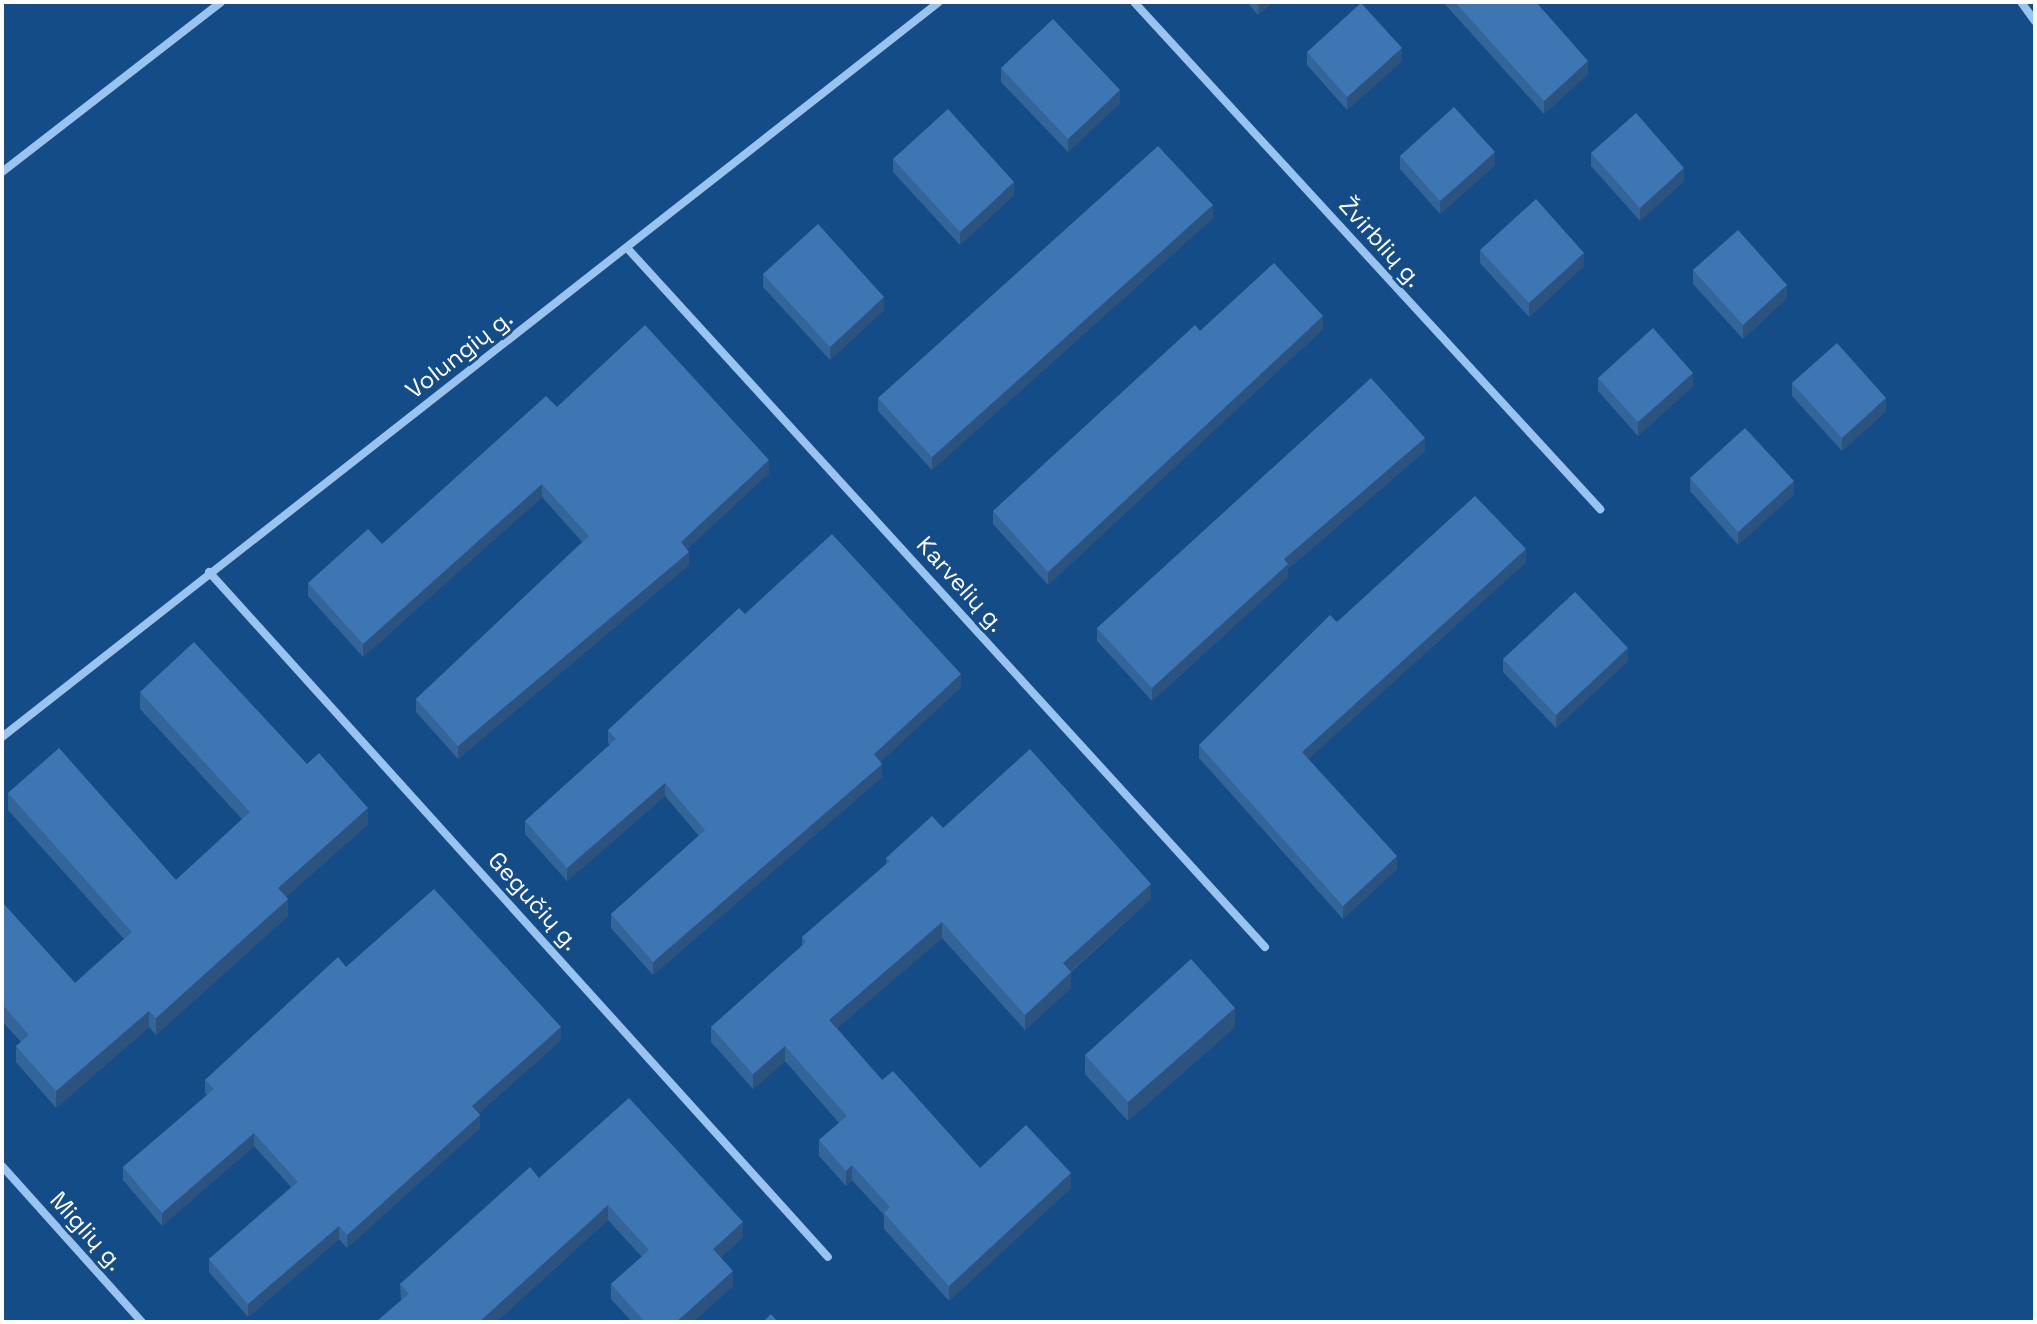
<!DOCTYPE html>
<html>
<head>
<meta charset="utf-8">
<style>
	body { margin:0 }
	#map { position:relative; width:2037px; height:1324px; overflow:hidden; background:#144c87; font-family:"Space Grotesk",sans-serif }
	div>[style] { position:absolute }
	.street>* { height:8px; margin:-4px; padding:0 4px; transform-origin:4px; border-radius:4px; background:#99c4ef }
	.wall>* { inset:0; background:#346599 }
	.shaded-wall>* { inset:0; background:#2b537d }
	.building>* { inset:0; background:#3d76b2 }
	span { translate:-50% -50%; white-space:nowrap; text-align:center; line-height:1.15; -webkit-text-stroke:6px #144c87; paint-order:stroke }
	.street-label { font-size:24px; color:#fff }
	.frame { position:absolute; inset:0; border:4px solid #fff; pointer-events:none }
</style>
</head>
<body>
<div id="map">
	<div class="street">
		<div style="left:1134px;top:2px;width:689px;rotate:47.41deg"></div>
		<div style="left:2021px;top:2px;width:24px;rotate:54deg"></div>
		<div style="left:2px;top:172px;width:277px;rotate:-37.8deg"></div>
		<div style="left:628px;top:249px;width:945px;rotate:47.62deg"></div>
		<div style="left:209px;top:572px;width:923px;rotate:47.9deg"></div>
		<div style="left:2px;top:737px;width:1191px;rotate:-38.11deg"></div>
		<div style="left:2px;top:1166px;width:210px;rotate:48.1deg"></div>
	</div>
	<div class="wall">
		<div style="clip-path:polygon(1247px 2px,1273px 2px,1258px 15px)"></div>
		<div style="clip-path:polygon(1443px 2px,1536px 2px,1588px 74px,1544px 114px)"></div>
		<div style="clip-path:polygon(1307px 52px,1402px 61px,1347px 110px,1307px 65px)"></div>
		<div style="clip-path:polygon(1001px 68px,1120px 103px,1068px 152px,1001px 82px)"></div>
		<div style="clip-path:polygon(1591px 153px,1684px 181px,1640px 221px,1591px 166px)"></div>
		<div style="clip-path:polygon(1400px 156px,1495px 165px,1440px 214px,1400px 169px)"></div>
		<div style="clip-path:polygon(893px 159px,1014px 195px,960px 245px,893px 172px)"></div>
		<div style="clip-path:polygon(1213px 218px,932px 470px,878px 411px,878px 398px)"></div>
		<div style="clip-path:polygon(1480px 250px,1584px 266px,1529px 317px,1480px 263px)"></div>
		<div style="clip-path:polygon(1693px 270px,1787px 298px,1743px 339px,1693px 284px)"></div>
		<div style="clip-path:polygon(763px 274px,884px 310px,830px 360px,763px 287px)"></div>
		<div style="clip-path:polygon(1323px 329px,1048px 585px,993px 524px,993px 511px,1200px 331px)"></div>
		<div style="clip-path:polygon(1598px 378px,1693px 386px,1638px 436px,1598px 391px)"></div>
		<div style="clip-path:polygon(1792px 383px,1886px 411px,1842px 451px,1792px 396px)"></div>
		<div style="clip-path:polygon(557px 407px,769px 473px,687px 549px,689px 565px,458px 759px,416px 712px,416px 699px,582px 542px,542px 497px,363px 657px,308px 596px,308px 583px,382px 544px)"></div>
		<div style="clip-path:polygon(1425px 451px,1288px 569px,1288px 577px,1152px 701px,1097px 641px,1097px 628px)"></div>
		<div style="clip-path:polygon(1690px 478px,1794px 494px,1738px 545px,1690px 491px)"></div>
		<div style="clip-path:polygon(1526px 562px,1308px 759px,1397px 869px,1343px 919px,1199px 758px,1199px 745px,1337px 622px)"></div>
		<div style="clip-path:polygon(745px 614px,961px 687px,880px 762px,882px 777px,653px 975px,611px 928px,611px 914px,699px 836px,665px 796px,567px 881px,525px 834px,525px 821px,610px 745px,608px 743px,608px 730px)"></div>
		<div style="clip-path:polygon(1503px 659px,1628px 661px,1556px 728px,1503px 672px)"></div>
		<div style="clip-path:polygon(140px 692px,307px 764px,368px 824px,286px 897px,288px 916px,156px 1035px,149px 1027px,56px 1108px,16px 1062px,16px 1046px,21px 1042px,2px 1021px,2px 902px,75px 983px,124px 939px,8px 810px,8px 793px,176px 880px,242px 819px,140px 709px)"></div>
		<div style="clip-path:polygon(943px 828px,1151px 899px,1071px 972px,1071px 988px,1025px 1030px,942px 938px,837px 1028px,882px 1080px,980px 1168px,1071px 1188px,949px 1301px,884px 1229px,884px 1215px,852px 1180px,846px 1186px,819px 1156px,819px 1140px,839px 1123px,785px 1061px,753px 1089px,711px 1042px,711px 1027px,802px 946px,802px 937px,886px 864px,886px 858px)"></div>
		<div style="clip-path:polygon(346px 967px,561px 1040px,479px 1113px,480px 1128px,347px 1248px,339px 1239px,248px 1317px,209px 1272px,209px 1259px,291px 1187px,254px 1146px,162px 1226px,123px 1180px,123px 1167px,207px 1095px,205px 1093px,205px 1080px)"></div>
		<div style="clip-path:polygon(1235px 1027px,1128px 1121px,1085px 1074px,1085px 1055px)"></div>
		<div style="clip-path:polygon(539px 1178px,743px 1237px,721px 1257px,733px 1286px,693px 1322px,632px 1322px,611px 1299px,611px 1284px,642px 1257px,608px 1220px,496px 1322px,376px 1322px,401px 1300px,400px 1284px)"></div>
	</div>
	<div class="shaded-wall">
		<div style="clip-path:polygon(1259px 2px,1273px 2px,1258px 15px)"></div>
		<div style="clip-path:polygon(1402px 48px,1402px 61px,1347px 110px,1347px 97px)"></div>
		<div style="clip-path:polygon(1588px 61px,1588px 74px,1544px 114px,1544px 101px)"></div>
		<div style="clip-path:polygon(1120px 90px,1120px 103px,1068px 152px,1068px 139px)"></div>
		<div style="clip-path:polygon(1495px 152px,1495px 165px,1440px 214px,1440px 201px)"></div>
		<div style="clip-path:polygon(1684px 168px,1684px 181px,1640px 221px,1640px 208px)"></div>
		<div style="clip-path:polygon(1014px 182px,1014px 195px,960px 245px,960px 232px)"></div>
		<div style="clip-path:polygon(1213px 205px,1213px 218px,932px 470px,932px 457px)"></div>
		<div style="clip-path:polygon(1584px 253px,1584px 266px,1529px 317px,1529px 303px)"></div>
		<div style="clip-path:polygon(1787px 285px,1787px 298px,1743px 339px,1743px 325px)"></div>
		<div style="clip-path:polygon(884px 297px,884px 310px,830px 360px,830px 347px)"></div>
		<div style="clip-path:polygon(1323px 316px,1323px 329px,1048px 585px,1048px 572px)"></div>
		<div style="clip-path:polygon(1693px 373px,1693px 386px,1638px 436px,1638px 422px)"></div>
		<div style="clip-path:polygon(1886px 398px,1886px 411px,1842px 451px,1842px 438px)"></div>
		<div style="clip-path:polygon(1425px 438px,1425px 451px,1288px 569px,1288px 577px,1152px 701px,1152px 688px,1284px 559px)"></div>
		<div style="clip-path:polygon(769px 460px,769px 473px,681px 555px,681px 542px)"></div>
		<div style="clip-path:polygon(1794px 481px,1794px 494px,1738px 545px,1738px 532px)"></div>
		<div style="clip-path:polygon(542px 484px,542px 497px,363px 657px,363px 644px)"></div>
		<div style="clip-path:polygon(1526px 549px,1526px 562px,1302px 765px,1302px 752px)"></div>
		<div style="clip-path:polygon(689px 552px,689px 565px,458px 759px,458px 746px)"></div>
		<div style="clip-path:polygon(1628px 648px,1628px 661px,1556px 728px,1556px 715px)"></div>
		<div style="clip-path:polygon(961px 674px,961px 687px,874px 768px,874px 754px)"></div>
		<div style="clip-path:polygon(882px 764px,882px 777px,653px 975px,653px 962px)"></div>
		<div style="clip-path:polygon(665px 783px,665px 796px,567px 881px,567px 868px)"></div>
		<div style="clip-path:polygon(368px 808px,368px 824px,278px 904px,278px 888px)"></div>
		<div style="clip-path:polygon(1397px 856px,1397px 869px,1343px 919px,1343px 906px)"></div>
		<div style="clip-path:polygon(1151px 884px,1151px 899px,1063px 978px,1063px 963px)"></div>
		<div style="clip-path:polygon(288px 899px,288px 916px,156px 1035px,156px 1018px)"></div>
		<div style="clip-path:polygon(942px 922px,942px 938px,829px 1035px,829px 1020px)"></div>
		<div style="clip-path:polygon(1071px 972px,1071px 988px,1025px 1030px,1025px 1015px)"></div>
		<div style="clip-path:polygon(1235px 1008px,1235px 1027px,1128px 1121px,1128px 1102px)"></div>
		<div style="clip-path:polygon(149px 1011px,149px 1027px,56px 1108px,56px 1091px)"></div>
		<div style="clip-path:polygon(561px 1027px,561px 1040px,472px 1119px,472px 1106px)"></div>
		<div style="clip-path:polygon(785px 1046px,785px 1061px,753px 1089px,753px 1074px)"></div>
		<div style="clip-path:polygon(480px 1115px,480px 1128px,347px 1248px,347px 1235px)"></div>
		<div style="clip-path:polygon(254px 1133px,254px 1146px,162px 1226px,162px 1213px)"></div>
		<div style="clip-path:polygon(852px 1165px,852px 1180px,846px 1186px,846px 1171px)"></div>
		<div style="clip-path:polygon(1071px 1173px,1071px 1188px,949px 1301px,949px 1286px)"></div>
		<div style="clip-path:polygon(608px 1205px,608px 1220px,496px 1322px,479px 1322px)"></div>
		<div style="clip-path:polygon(743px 1222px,743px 1237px,713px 1264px,713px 1249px)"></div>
		<div style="clip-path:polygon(339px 1226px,339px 1239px,248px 1317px,248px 1304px)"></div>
		<div style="clip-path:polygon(733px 1271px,733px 1286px,693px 1322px,676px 1322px)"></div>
	</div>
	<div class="building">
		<div style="clip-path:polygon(1455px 2px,1536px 2px,1588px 61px,1544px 101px)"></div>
		<div style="clip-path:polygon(1361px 3px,1402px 48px,1347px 97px,1307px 52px)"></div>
		<div style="clip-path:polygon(1053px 19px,1120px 90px,1068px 139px,1001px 68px)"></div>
		<div style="clip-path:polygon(1454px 107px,1495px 152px,1440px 201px,1400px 156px)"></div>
		<div style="clip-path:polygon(948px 109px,1014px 182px,960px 232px,893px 159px)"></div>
		<div style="clip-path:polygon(1636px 113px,1684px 168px,1640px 208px,1591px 153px)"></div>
		<div style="clip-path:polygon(1158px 146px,1213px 205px,932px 457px,878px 398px)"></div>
		<div style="clip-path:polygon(1536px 199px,1584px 253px,1529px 303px,1480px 250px)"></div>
		<div style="clip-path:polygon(818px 224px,884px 297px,830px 347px,763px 274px)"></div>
		<div style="clip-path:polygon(1738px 230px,1787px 285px,1743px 325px,1693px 270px)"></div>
		<div style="clip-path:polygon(1274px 263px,1323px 316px,1048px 572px,993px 511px,1195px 325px,1200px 331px)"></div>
		<div style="clip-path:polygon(645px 325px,769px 460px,681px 542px,689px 552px,458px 746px,416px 699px,589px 536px,542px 484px,363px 644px,308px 583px,368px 529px,382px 544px,546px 396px,557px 407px)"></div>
		<div style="clip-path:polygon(1653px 328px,1693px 373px,1638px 422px,1598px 378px)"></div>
		<div style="clip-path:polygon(1837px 343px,1886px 398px,1842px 438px,1792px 383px)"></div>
		<div style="clip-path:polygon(1371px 378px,1425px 438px,1284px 559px,1288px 564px,1152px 688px,1097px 628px)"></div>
		<div style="clip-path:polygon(1745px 428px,1794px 481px,1738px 532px,1690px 478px)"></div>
		<div style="clip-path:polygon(1475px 496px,1526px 549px,1302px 752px,1397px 856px,1343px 906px,1199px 745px,1330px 615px,1337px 622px)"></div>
		<div style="clip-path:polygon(832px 534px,961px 674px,874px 754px,882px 764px,653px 962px,611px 914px,705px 830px,665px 783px,567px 868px,525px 821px,616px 739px,608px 730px,739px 608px,745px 614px)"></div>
		<div style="clip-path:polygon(1575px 592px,1628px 648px,1556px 715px,1503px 659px)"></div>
		<div style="clip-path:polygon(194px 642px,307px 764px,319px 753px,368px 808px,278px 888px,288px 899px,156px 1018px,149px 1011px,56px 1091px,16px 1046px,29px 1035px,2px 1004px,2px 902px,75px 983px,132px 932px,8px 793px,59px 748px,176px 880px,250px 812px,140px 692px)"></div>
		<div style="clip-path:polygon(1030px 749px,1151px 884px,1063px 963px,1071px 972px,1025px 1015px,942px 922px,829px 1020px,882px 1080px,893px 1071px,980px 1168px,1026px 1125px,1071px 1173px,949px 1286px,884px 1213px,890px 1207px,852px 1165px,846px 1171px,819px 1140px,847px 1116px,785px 1046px,753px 1074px,711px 1027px,806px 942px,802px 937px,890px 861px,886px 858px,932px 816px,943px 828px)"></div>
		<div style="clip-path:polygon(434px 889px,561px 1027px,472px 1106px,480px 1115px,347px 1235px,339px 1226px,248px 1304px,209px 1259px,298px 1182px,254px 1133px,162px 1213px,123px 1167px,214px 1089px,205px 1080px,338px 957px,346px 967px)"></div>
		<div style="clip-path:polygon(1191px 959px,1235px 1008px,1128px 1102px,1085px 1055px)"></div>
		<div style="clip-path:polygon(629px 1098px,743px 1222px,713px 1249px,733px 1271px,676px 1322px,645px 1322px,611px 1284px,649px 1250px,608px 1205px,479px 1322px,376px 1322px,409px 1294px,400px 1284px,530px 1167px,539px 1178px)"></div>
		<div style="clip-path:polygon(771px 1314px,778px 1322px,763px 1322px)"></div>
	</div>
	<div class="street-label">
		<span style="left:1381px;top:242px;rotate:48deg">Žvirblių g.</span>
		<span style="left:459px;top:354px;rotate:-38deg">Volungių g.</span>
		<span style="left:961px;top:584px;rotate:48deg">Karvelių g.</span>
		<span style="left:534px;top:901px;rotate:48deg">Gegučių g.</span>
		<span style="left:87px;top:1231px;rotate:48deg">Miglių g.</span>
	</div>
	<div class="frame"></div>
</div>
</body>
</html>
